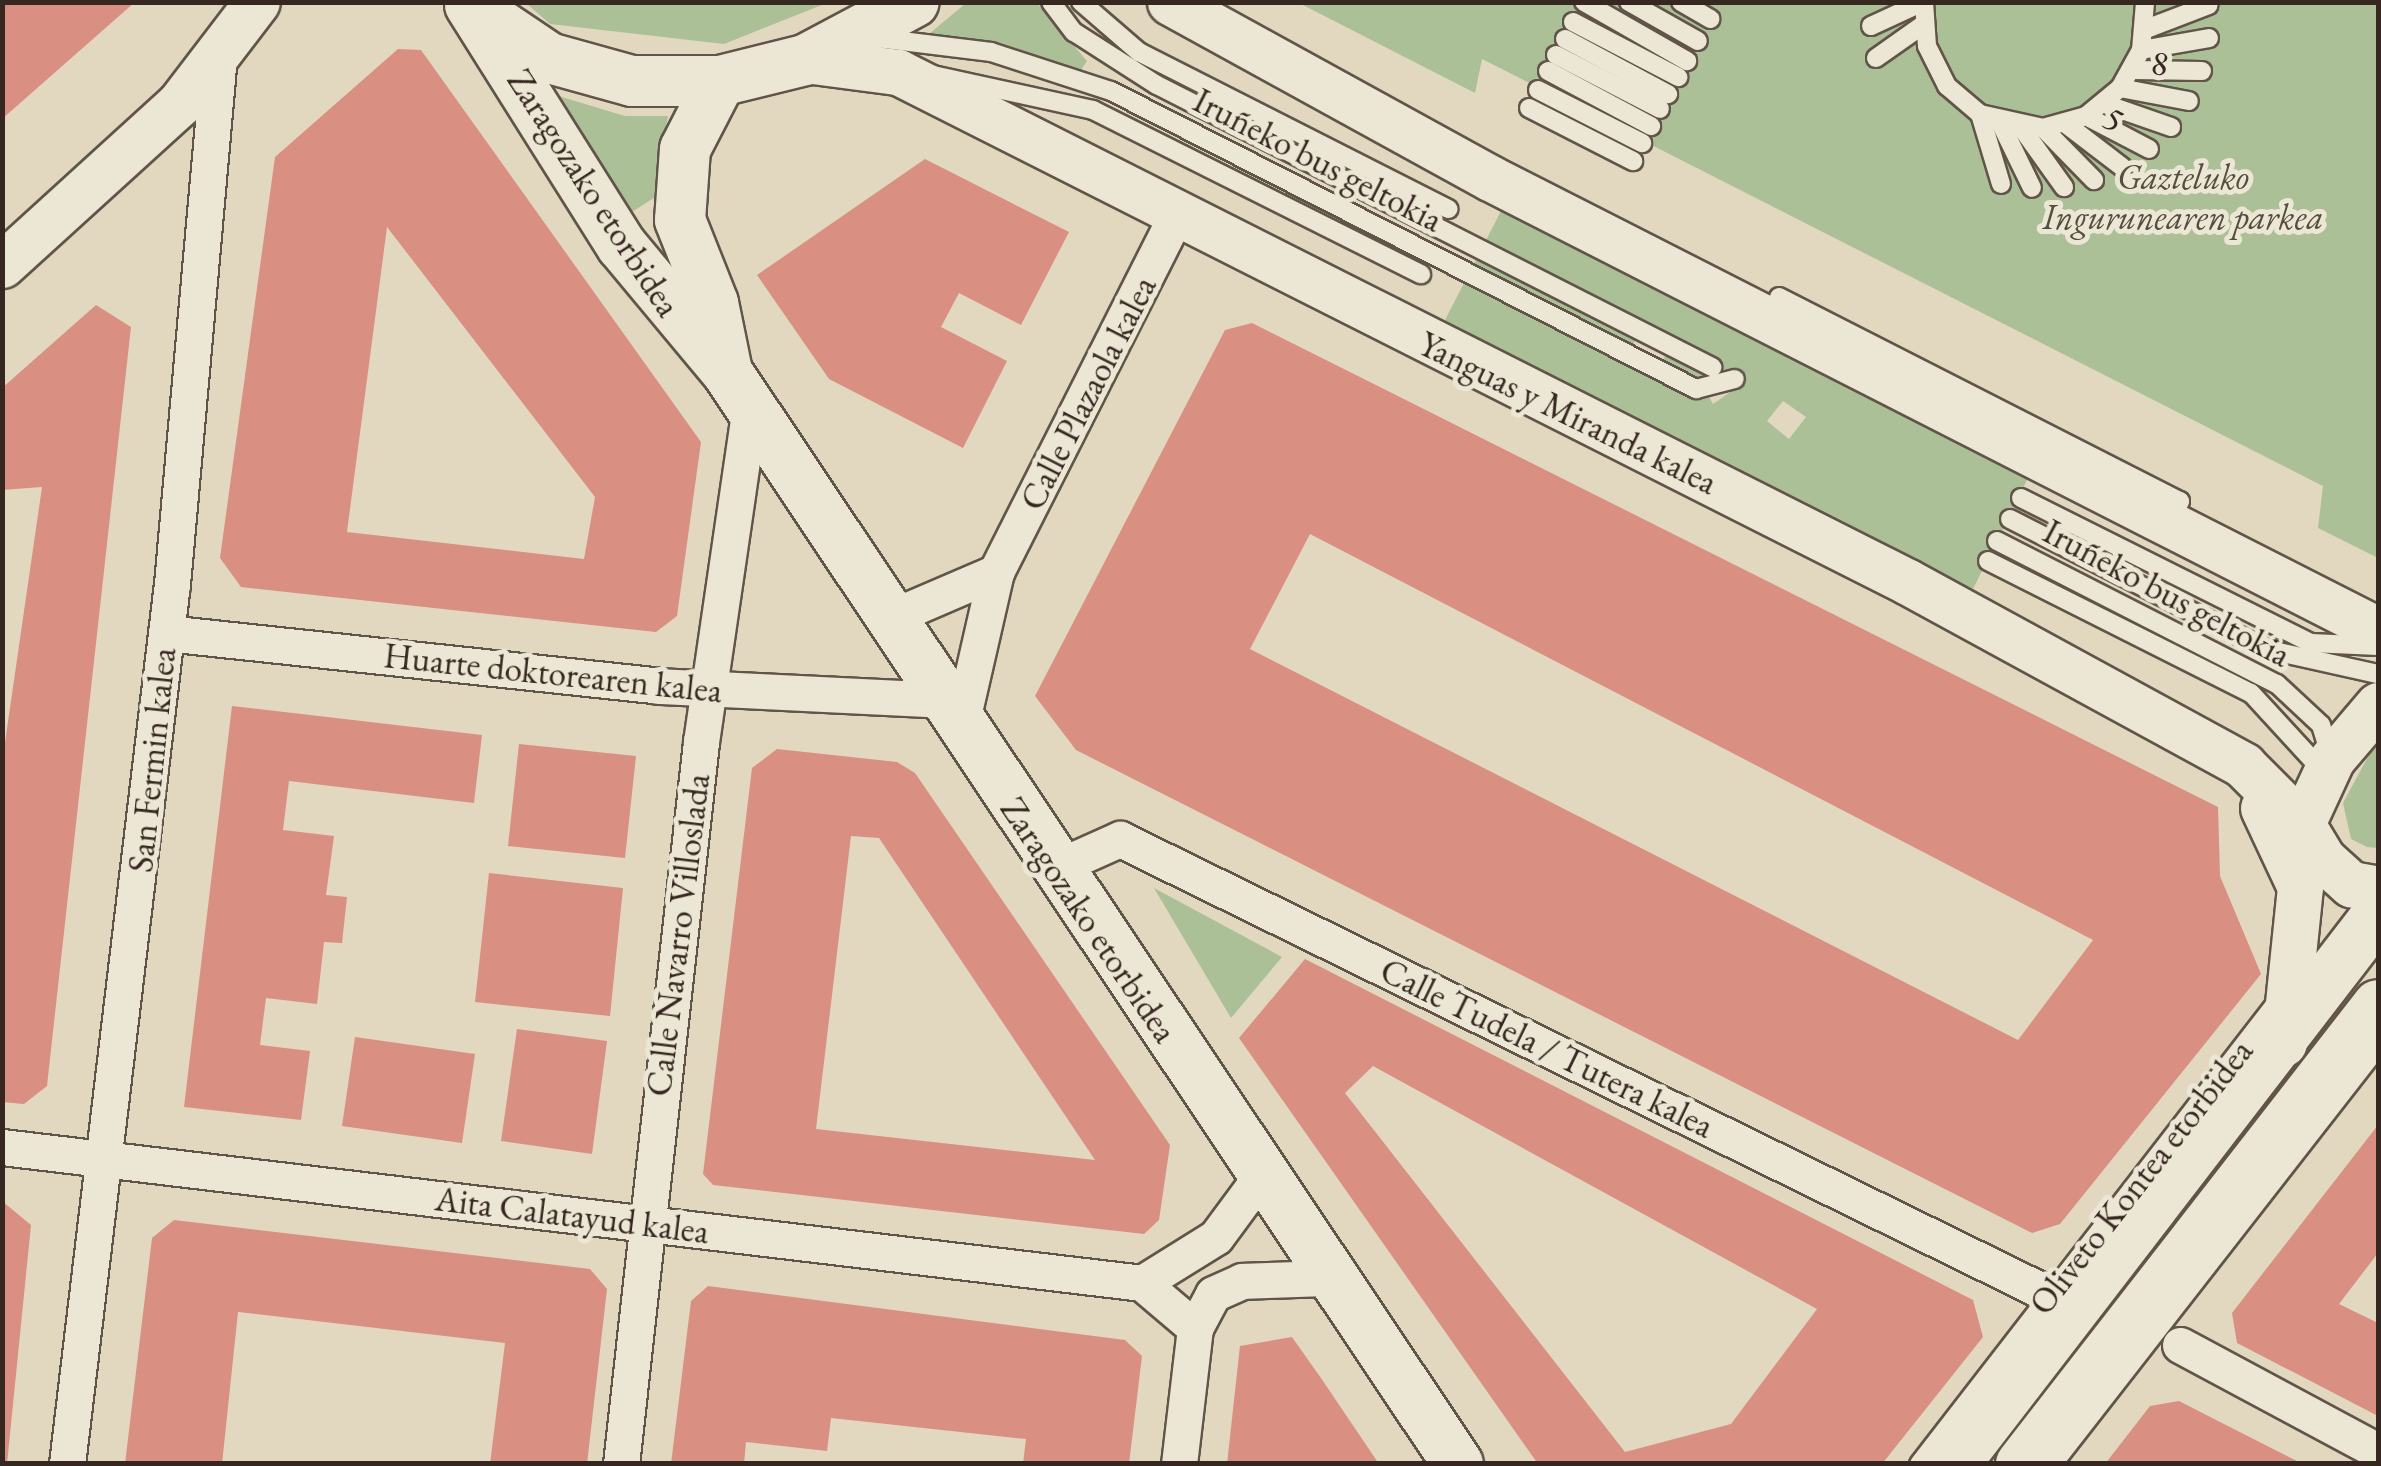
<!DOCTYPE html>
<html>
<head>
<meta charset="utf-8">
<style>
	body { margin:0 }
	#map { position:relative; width:2381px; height:1466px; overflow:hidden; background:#e1d8bf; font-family:"EB Garamond",serif }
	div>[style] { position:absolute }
	.green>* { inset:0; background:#acc097 }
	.building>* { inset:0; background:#da8f83 }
	.roads { filter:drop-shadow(2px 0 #615448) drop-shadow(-2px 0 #615448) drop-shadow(0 2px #615448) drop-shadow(0 -2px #615448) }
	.service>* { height:18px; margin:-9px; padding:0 9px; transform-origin:9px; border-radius:9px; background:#ece6d5 }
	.minor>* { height:35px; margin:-17.5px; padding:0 17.5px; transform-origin:17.5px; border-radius:17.5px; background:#ece6d5 }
	.tertiary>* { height:45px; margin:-22.5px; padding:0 22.5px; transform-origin:22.5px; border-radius:22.5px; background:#ece6d5 }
	.secondary>* { height:50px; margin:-25px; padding:0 25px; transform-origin:25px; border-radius:25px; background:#ece6d5 }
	span { translate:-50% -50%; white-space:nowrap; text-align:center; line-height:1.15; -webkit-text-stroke:10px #ece6d5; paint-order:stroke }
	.street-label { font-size:35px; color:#362820 }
	.park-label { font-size:35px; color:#544e3e; font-style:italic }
	.frame { position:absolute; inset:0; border:5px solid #362820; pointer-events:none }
</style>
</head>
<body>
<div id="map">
	<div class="green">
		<div style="clip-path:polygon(526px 3px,827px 3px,724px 44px,550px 24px)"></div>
		<div style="clip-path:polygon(966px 3px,1037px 3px,1087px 61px,1079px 73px,929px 34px)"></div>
		<div style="clip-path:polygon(1299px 3px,2378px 3px,2378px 558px,2318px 528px,2323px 486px,1482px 59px,1475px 93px)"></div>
		<div style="clip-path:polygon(545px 92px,625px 116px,668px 116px,654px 198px,627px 215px)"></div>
		<div style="clip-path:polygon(evenodd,1502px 209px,2029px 476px,1973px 589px,1444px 322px,1502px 209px,1638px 335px,1668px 349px,1661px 365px,1629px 352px,1638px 335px,1502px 209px,1720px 366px,1736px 388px,1713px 404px,1699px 379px,1720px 366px,1502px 209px,1783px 401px,1806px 417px,1789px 439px,1767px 421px,1783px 401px)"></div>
		<div style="clip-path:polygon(2378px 738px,2378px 848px,2367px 847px,2351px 839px,2343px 803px)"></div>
		<div style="clip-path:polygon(1154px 888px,1282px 957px,1231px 1018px)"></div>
	</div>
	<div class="building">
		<div style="clip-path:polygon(2px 2px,135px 2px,2px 119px)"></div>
		<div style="clip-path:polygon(evenodd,398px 49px,421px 50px,701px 442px,677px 616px,656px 632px,241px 587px,220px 558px,275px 157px,398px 49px,387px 227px,595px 497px,584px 559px,347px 532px,387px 227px)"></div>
		<div style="clip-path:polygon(925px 159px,1069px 232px,1021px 325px,959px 293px,941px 327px,1007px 361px,963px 448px,829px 379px,757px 275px)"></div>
		<div style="clip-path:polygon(96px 305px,131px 327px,47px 1086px,24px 1104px,2px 1102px,2px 763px,42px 487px,2px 490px,2px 388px)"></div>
		<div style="clip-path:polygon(evenodd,1252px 323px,2218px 807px,2220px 876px,2261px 974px,2060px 1224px,2032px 1233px,1076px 750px,1035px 696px,1225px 330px,1252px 323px,1310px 534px,2093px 940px,2018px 1040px,1250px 649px,1310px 534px)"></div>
		<div style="clip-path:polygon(232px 706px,482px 735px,474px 803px,289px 781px,283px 830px,334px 836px,326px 895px,347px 897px,342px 943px,324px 942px,317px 1004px,266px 998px,260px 1045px,310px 1051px,301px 1120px,184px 1107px)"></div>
		<div style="clip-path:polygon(519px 744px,636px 756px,625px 858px,508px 846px)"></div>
		<div style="clip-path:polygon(evenodd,777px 749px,897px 762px,915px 773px,1170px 1145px,1159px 1220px,1144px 1234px,713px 1185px,703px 1174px,752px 768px,777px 749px,851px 836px,879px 838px,1095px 1160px,816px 1129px,851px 836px)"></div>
		<div style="clip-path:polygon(489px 873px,623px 888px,610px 1016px,475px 1002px)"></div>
		<div style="clip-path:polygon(evenodd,1305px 959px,1973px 1300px,1983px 1337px,1882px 1464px,1538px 1464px,1239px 1038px,1305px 959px,1373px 1066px,1817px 1309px,1731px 1424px,1625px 1452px,1345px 1093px,1373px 1066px)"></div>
		<div style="clip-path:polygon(517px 1029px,607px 1041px,592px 1154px,501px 1141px)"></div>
		<div style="clip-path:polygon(355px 1037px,475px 1054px,462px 1143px,342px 1126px)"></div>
		<div style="clip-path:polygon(2378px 1125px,2378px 1253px,2339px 1304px,2378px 1323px,2378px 1416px,2237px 1343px,2232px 1313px)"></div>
		<div style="clip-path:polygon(2px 1201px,31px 1225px,7px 1464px,2px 1464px)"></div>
		<div style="clip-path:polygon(174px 1220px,590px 1269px,607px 1289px,587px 1464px,490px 1464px,505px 1343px,238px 1312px,222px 1464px,125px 1464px,152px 1238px)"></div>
		<div style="clip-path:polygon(708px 1286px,1125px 1340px,1142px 1356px,1129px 1464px,1023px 1464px,1026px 1439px,831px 1418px,827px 1451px,746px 1442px,744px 1464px,671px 1464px,691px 1301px)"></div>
		<div style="clip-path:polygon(1292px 1337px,1323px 1381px,1379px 1464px,1227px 1464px,1240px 1346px)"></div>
		<div style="clip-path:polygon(2179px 1401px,2220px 1422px,2303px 1464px,2105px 1464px,2150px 1406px)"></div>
	</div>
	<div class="roads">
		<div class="service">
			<div style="left:1051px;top:2px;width:38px;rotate:53deg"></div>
			<div style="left:1074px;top:32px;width:98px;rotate:32.6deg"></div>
			<div style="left:1157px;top:85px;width:623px;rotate:26.94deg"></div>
			<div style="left:1081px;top:2px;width:77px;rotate:40.8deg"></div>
			<div style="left:1139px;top:52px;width:347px;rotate:26.9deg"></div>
			<div style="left:1584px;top:2px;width:119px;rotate:29.8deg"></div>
			<div style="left:1629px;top:2px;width:79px;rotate:29.5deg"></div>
			<div style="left:1681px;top:2px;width:34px;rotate:30deg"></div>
			<div style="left:1924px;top:2px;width:44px;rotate:86.1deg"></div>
			<div style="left:1927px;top:46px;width:45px;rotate:63.4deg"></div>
			<div style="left:1947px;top:86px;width:43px;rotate:40.3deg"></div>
			<div style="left:1980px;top:114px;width:65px;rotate:12.5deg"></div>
			<div style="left:2043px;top:128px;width:45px;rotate:-15.6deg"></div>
			<div style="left:2086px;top:116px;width:44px;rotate:-39.5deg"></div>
			<div style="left:2120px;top:88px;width:43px;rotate:-61.1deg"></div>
			<div style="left:2141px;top:50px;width:48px;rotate:-85.2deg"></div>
			<div style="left:1573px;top:22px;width:119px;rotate:27.6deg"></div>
			<div style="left:1871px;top:26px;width:57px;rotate:-24.8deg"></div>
			<div style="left:2146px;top:29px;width:67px;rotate:-20.9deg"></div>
			<div style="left:877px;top:38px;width:115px;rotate:7deg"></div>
			<div style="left:991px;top:52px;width:126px;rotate:18deg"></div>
			<div style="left:1111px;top:91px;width:657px;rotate:26.99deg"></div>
			<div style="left:1696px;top:389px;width:40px;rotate:-14.4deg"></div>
			<div style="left:1565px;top:39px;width:117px;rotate:28.1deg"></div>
			<div style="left:2141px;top:50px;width:69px;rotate:-10deg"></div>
			<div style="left:1556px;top:55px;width:117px;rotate:27.4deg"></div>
			<div style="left:1876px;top:58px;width:57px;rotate:-35.1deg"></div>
			<div style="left:2133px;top:70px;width:69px;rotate:0.8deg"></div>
			<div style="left:1548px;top:71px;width:117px;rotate:28.1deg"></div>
			<div style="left:933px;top:75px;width:164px;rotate:12.3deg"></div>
			<div style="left:1093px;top:110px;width:367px;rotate:26.6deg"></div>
			<div style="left:2120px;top:88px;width:70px;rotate:10.7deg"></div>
			<div style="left:1538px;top:90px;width:117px;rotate:27deg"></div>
			<div style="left:2105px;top:104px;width:70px;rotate:19.2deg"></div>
			<div style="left:1529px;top:108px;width:117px;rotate:27deg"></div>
			<div style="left:1980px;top:114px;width:73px;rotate:73.3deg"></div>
			<div style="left:2086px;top:116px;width:71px;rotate:27.6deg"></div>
			<div style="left:2000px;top:122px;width:73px;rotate:64.1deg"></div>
			<div style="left:2066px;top:124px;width:71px;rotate:37.5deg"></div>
			<div style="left:2021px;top:127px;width:74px;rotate:54.4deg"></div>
			<div style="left:2043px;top:128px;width:73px;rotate:45.6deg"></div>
			<div style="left:1779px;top:297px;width:450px;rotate:27deg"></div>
			<div style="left:2180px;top:501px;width:23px;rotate:113deg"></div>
			<div style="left:2021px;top:498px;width:324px;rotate:26.6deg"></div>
			<div style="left:2311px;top:643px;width:67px;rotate:2.6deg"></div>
			<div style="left:2010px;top:519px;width:286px;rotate:27deg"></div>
			<div style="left:2265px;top:649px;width:116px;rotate:12.5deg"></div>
			<div style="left:1997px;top:541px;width:314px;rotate:27.1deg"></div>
			<div style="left:2277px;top:684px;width:60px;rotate:43deg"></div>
			<div style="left:2321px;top:725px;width:30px;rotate:73deg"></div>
			<div style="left:1988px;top:561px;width:294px;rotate:26.7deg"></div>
			<div style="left:2251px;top:693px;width:103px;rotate:47.4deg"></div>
			<div style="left:1919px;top:1464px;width:584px;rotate:-52.23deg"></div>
			<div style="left:2053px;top:1464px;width:529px;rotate:-52.07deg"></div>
		</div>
		<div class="minor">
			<div style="left:887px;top:619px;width:119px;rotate:-23.3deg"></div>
			<div style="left:166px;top:633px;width:495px;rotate:6.1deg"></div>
			<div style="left:658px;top:686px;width:282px;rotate:2.8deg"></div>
			<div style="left:960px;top:729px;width:161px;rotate:-77.1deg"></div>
			<div style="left:996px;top:572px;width:402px;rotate:-63.2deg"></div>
			<div style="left:1057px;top:867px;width:69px;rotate:-24deg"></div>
			<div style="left:1120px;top:839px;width:1020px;rotate:26.11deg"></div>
			<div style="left:2px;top:1147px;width:1148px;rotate:6.8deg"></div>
			<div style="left:1142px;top:1283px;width:70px;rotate:40.3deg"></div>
			<div style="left:1142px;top:1283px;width:87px;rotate:-31.9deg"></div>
			<div style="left:1216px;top:1237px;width:76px;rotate:-53.6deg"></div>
			<div style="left:2180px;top:1345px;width:225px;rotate:28.2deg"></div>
			<div style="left:67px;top:1464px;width:886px;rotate:-83.2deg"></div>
			<div style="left:172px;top:584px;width:531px;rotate:-84.92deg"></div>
			<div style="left:621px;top:1464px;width:726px;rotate:-83.68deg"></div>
			<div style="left:701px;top:742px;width:338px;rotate:-81.7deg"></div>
			<div style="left:1179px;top:1464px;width:137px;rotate:-83.3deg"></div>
			<div style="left:1195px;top:1328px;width:38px;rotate:-62deg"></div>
			<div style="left:1213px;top:1294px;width:32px;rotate:-24deg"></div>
			<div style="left:1242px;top:1281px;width:88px;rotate:-2deg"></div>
		</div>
		<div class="tertiary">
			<div style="left:1170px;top:2px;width:365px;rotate:28.8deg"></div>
			<div style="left:1490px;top:178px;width:996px;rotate:26.98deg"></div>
			<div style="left:805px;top:60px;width:94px;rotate:7.4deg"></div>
			<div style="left:898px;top:72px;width:1131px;rotate:26.79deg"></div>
			<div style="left:1908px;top:582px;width:382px;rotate:28.6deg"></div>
			<div style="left:2243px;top:765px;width:83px;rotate:45deg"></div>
			<div style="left:2302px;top:824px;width:41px;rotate:59deg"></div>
			<div style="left:2323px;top:859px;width:38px;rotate:42deg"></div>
			<div style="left:2351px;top:884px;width:27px;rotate:10deg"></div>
			<div style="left:2px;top:265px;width:239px;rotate:-42.3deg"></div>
			<div style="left:179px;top:104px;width:128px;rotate:-52.6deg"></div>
			<div style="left:2263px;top:808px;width:87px;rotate:64.9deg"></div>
			<div style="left:2300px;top:887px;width:157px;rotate:95.9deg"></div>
			<div style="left:2302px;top:824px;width:72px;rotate:-65.2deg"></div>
			<div style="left:2332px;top:759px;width:71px;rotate:-49.6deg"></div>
		</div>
		<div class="secondary">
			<div style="left:470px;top:5px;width:285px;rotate:57.8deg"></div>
			<div style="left:622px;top:246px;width:164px;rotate:50.2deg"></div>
			<div style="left:727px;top:372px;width:1314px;rotate:56.2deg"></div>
			<div style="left:488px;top:17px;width:73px;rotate:33.9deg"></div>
			<div style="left:549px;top:58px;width:86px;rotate:15.5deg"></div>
			<div style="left:632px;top:81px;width:88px"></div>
			<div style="left:720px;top:81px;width:88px;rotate:-13.9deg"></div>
			<div style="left:805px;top:60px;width:123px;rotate:-28deg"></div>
			<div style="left:720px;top:81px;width:76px;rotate:117.2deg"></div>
			<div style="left:685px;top:149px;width:71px;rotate:94deg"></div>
			<div style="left:680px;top:220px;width:89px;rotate:68.3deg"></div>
			<div style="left:713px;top:303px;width:70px;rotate:78.5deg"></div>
			<div style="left:1955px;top:1464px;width:694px;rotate:-52.44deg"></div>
			<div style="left:2021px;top:1464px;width:581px;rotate:-52.13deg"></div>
		</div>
	</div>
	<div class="street-label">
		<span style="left:2160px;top:63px;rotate:11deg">8</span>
		<span style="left:2114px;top:119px;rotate:37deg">5</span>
		<span style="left:1318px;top:160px;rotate:27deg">Iruñeko bus geltokia</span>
		<span style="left:594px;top:193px;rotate:57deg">Zaragozako etorbidea</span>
		<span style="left:1088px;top:393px;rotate:-63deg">Calle Plazaola kalea</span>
		<span style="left:1568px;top:413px;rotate:26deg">Yanguas y Miranda kalea</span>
		<span style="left:2167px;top:593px;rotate:28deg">Iruñeko bus geltokia</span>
		<span style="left:553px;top:673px;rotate:6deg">Huarte doktorearen kalea</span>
		<span style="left:152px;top:760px;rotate:-84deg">San Fermin kalea</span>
		<span style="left:1089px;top:920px;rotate:56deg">Zaragozako etorbidea</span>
		<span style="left:678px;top:935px;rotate:-83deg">Calle Navarro Villoslada</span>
		<span style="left:1547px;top:1048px;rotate:26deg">Calle Tudela / Tutera kalea</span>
		<span style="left:2141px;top:1177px;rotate:-52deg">Oliveto Kontea etorbidea</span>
		<span style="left:572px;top:1215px;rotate:7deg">Aita Calatayud kalea</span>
	</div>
	<div class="park-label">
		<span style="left:2183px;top:197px">Gazteluko<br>Ingurunearen parkea</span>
	</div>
	<div class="frame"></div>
</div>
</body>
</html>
